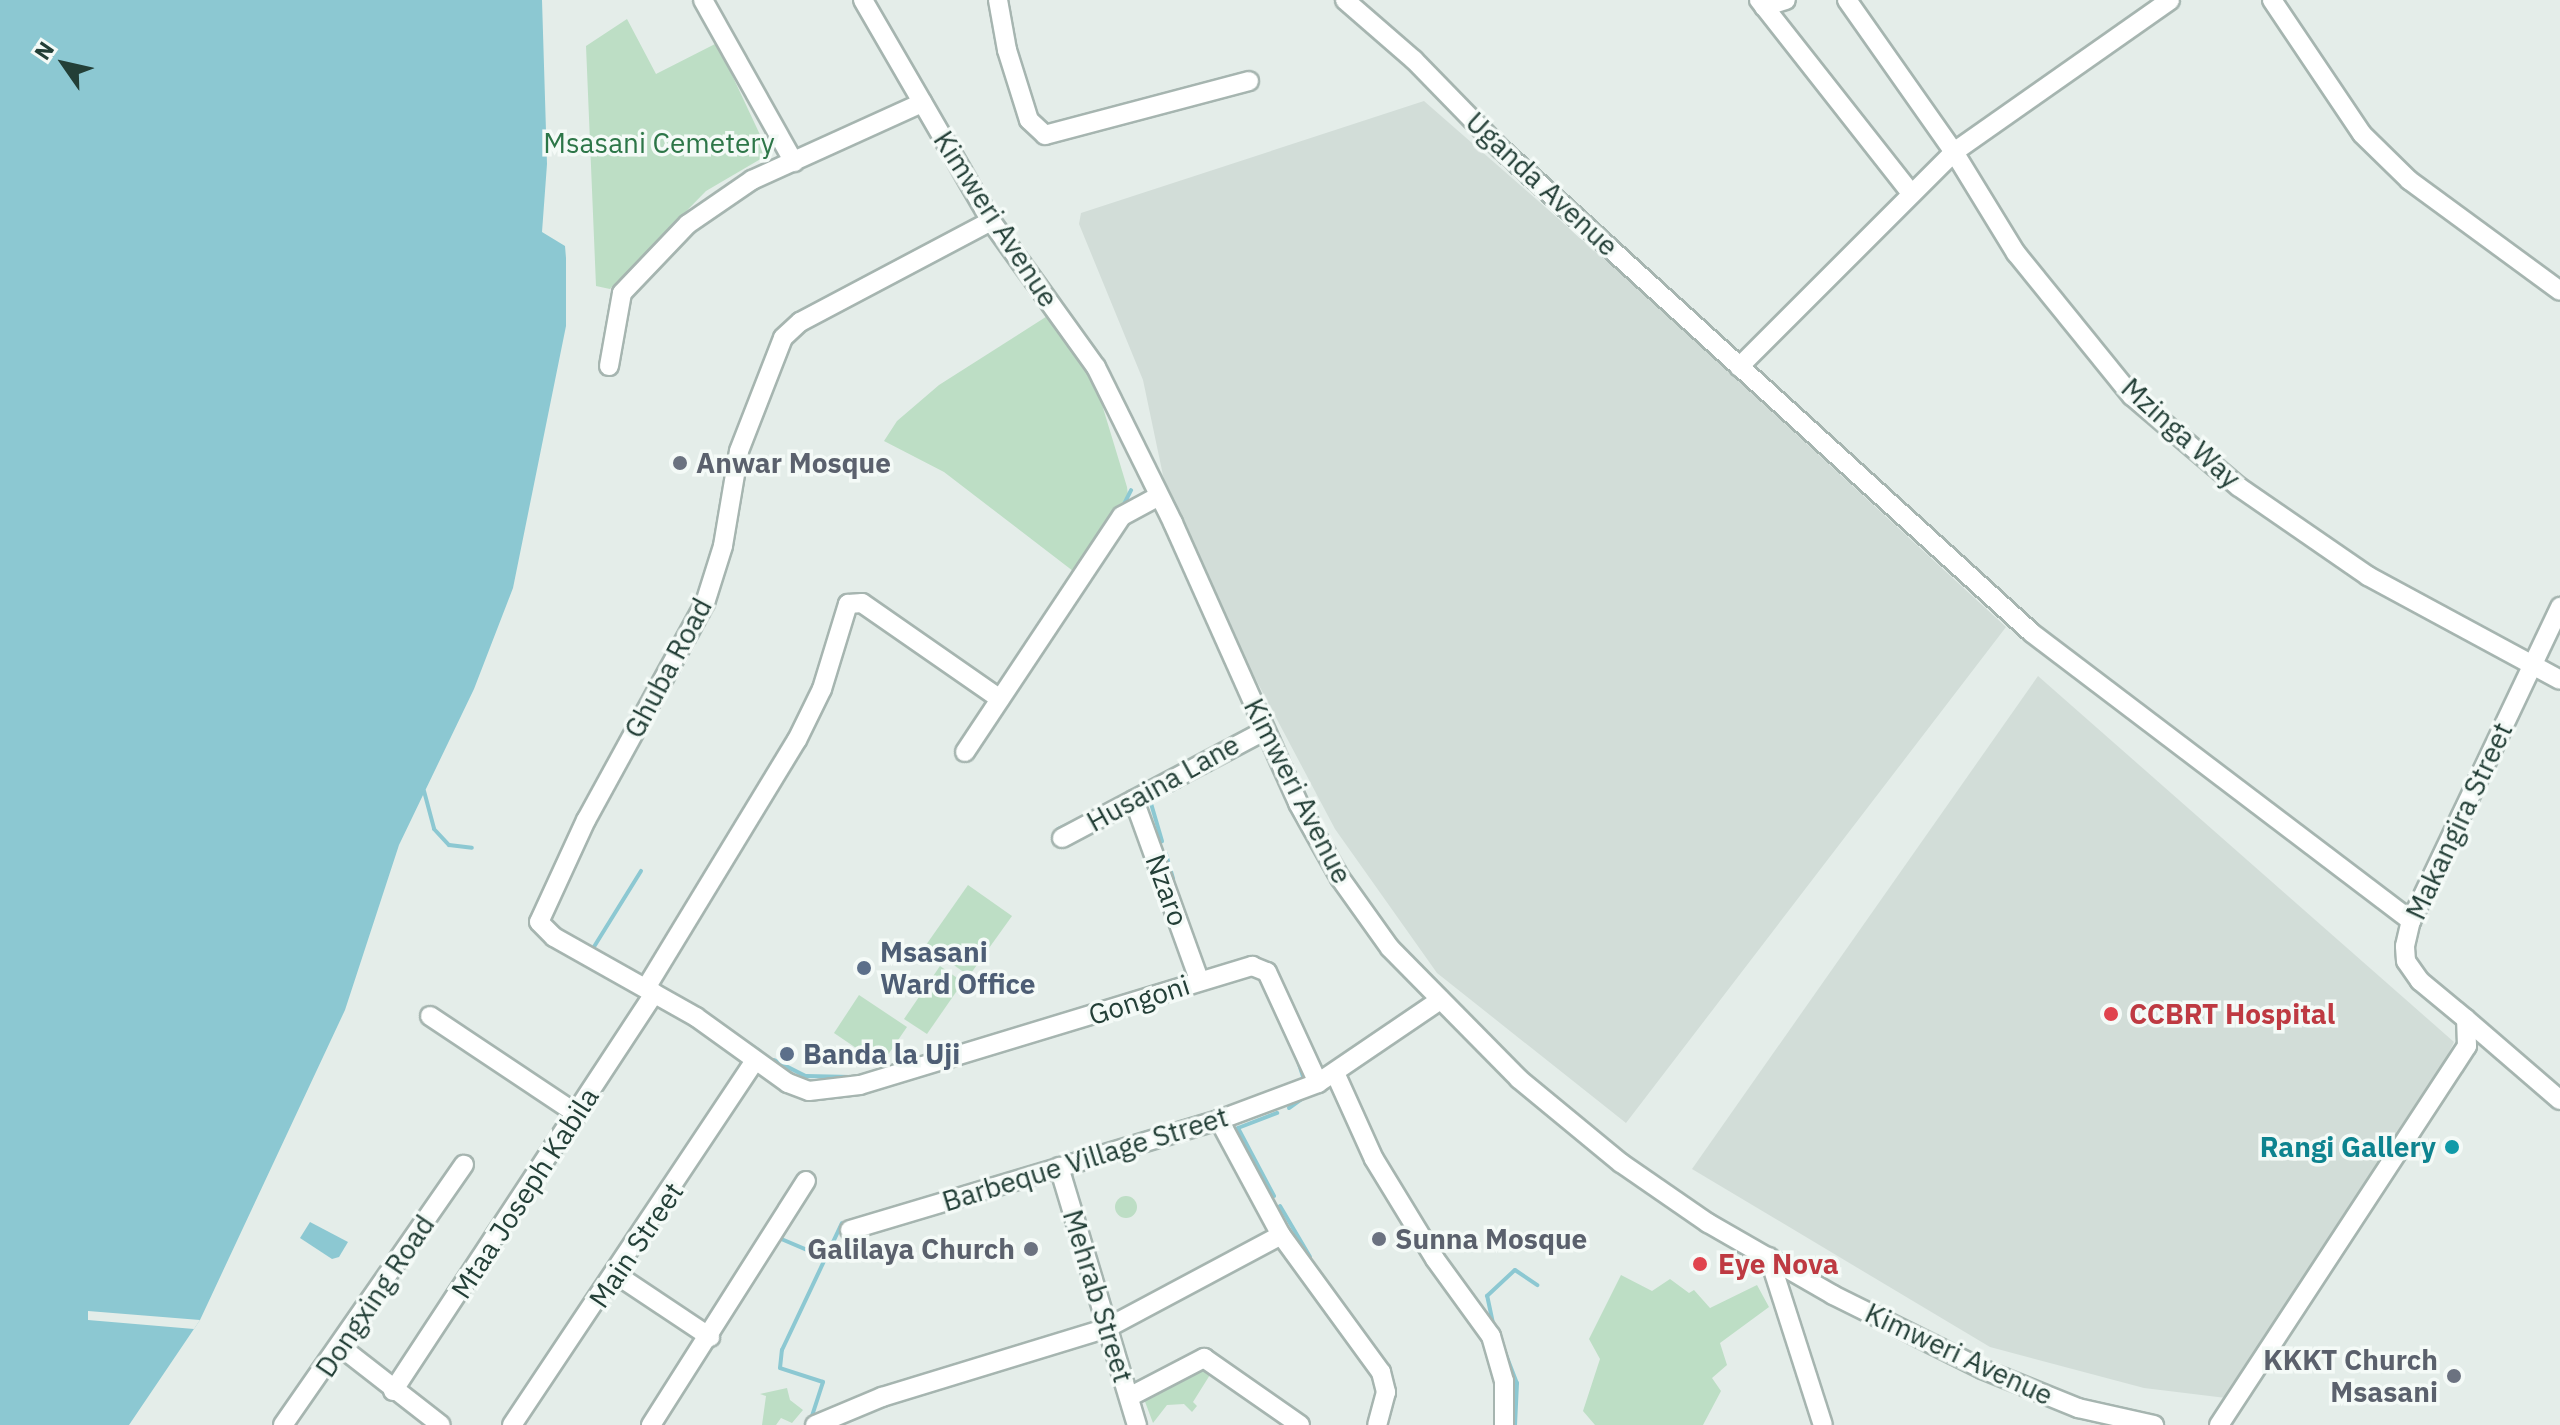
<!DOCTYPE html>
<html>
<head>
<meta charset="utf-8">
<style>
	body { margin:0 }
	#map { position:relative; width:2560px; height:1425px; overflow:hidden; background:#e4ede9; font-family:"IBM Plex Sans",sans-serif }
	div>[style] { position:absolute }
	.built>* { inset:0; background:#d2ddd8 }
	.green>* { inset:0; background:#bddec5 }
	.round { border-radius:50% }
	.water>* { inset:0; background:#8cc8d2 }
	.pier>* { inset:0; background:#e4ede9 }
	.stream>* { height:4px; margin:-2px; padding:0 2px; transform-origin:2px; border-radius:2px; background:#8cc8d2 }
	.roads { filter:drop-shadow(2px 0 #a6b5b0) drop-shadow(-2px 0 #a6b5b0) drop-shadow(0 2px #a6b5b0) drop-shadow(0 -2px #a6b5b0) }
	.minor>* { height:18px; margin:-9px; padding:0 9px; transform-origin:9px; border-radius:9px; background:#fff }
	.dots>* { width:22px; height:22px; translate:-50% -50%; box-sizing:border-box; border:4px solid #f4faf7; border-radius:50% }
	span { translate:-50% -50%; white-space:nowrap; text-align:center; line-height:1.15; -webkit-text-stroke:7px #f4faf7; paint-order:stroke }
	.park-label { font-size:28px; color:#2d7648 }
	.street-label { font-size:28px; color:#233f37 }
	.worship-label { font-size:28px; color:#5b616d; font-weight:700 }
	.left { translate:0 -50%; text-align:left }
	.right { translate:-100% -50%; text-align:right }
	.service-label { font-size:28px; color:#4e5e75; font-weight:700 }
	.health-label { font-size:28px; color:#be3a42; font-weight:700 }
	.culture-label { font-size:28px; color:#0d838f; font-weight:700 }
	.north { position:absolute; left:24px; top:24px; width:80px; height:80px; -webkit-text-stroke:6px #f4faf7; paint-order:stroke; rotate:304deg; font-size:22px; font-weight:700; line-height:32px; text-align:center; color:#233f37 }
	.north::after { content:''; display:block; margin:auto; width:28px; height:36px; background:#233f37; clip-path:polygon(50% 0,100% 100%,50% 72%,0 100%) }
</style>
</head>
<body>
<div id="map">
	<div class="built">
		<div style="clip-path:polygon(1424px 101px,1634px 285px,2006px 627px,1626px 1123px,1437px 973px,1335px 829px,1173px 523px,1143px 380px,1079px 224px,1081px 213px)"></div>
		<div style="clip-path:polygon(2038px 676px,2454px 1042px,2431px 1089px,2226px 1398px,2144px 1388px,1990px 1347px,1692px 1169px)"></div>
	</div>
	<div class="green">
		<div style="clip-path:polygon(627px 19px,656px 74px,717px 43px,769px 154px,706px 191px,610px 289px,596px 286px,586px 46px)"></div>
		<div style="clip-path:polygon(1052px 313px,1090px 365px,1127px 487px,1128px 495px,1073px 571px,944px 472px,884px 441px,897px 421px,939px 385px)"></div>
		<div style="clip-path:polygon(968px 885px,1012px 916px,969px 976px,926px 945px)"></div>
		<div style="clip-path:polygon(940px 966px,963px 982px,927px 1034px,904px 1019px)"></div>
		<div style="clip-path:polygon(859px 995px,907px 1027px,881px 1065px,834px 1033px)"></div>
		<div class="round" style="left:1115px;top:1196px;width:22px;height:22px"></div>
		<div style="clip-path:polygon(1621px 1275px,1652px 1291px,1670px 1279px,1689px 1293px,1694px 1290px,1710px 1308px,1757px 1285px,1769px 1307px,1720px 1343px,1727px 1365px,1712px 1378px,1721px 1391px,1703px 1425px,1595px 1425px,1583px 1411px,1600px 1359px,1589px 1339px)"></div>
		<div style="clip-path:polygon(1205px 1364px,1213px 1370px,1193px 1402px,1197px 1406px,1192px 1412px,1184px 1404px,1167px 1405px,1153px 1423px,1144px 1399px)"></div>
		<div style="clip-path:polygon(787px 1388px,790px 1400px,803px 1410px,792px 1423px,781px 1418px,776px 1425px,762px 1425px,766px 1396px,760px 1394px)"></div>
	</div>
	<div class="water">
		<div style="clip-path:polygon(0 0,542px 0,547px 164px,542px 232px,565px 246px,566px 258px,566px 326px,513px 588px,474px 689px,399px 845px,345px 1010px,200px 1320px,129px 1425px,0 1425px)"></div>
		<div style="clip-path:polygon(310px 1222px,348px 1242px,339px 1257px,332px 1259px,300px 1238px)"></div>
	</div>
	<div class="pier">
		<div style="clip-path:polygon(88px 1311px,200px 1320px,194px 1329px,88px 1320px)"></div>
	</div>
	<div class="stream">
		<div style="left:1122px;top:508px;width:20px;rotate:-63deg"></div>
		<div style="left:424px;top:791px;width:39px;rotate:75deg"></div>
		<div style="left:434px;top:829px;width:22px;rotate:47deg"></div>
		<div style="left:449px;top:845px;width:23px;rotate:7deg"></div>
		<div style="left:1150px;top:800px;width:43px;rotate:73.7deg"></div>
		<div style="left:1058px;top:829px;width:38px;rotate:-25deg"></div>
		<div style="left:1166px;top:854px;width:26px;rotate:74deg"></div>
		<div style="left:592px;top:950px;width:93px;rotate:-58.2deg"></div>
		<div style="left:743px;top:1040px;width:20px;rotate:33deg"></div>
		<div style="left:1297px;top:1058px;width:25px;rotate:72deg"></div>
		<div style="left:774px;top:1060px;width:36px;rotate:27deg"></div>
		<div style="left:806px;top:1076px;width:45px;rotate:1.3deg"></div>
		<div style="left:1289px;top:1108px;width:24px;rotate:-35deg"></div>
		<div style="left:1274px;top:1196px;width:77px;rotate:-117.9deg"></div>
		<div style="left:1238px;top:1128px;width:42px;rotate:-21deg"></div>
		<div style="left:1280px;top:1206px;width:59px;rotate:59.5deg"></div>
		<div style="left:779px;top:1238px;width:36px;rotate:23deg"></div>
		<div style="left:1494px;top:1328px;width:33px;rotate:-102deg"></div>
		<div style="left:1487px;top:1296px;width:38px;rotate:-43deg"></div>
		<div style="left:1515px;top:1270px;width:27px;rotate:34deg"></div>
		<div style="left:1503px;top:1347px;width:39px;rotate:69deg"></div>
		<div style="left:1517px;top:1383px;width:42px;rotate:92.7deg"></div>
		<div style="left:811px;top:1419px;width:39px;rotate:-72deg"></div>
		<div style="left:823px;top:1382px;width:45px;rotate:-162deg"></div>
		<div style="left:780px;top:1368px;width:18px;rotate:-84deg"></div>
		<div style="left:782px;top:1350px;width:140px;rotate:-64.7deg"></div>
	</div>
	<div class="roads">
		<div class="minor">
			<div style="left:703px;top:0;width:186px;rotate:60.7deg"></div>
			<div style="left:863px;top:0;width:255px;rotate:59.9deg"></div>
			<div style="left:991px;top:221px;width:180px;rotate:54.3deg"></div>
			<div style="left:1096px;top:367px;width:174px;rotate:63.7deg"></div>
			<div style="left:1173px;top:523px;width:307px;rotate:65.9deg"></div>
			<div style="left:1298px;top:803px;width:86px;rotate:60.8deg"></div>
			<div style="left:1340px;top:878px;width:86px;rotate:54.5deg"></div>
			<div style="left:1390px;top:948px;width:184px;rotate:45.4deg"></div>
			<div style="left:1519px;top:1079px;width:132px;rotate:39.5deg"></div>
			<div style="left:1621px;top:1163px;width:106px;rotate:34.6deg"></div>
			<div style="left:1708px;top:1223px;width:144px;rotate:29.9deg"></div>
			<div style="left:1833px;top:1295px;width:166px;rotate:26.4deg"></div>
			<div style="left:1982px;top:1369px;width:104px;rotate:22.1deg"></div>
			<div style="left:2078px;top:1408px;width:78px;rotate:12.6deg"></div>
			<div style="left:998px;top:0;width:51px;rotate:79.8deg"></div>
			<div style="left:1007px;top:50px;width:73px;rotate:72.6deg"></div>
			<div style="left:1029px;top:120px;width:22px;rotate:43deg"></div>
			<div style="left:1045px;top:135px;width:211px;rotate:-14.8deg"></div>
			<div style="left:1345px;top:0;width:91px;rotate:41deg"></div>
			<div style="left:1414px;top:60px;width:124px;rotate:45.7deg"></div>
			<div style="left:1501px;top:149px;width:718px;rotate:42.35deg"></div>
			<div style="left:2032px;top:633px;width:476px;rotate:37.2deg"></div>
			<div style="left:1759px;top:0;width:246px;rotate:51.8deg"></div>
			<div style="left:1847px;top:0;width:186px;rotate:54.9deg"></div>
			<div style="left:1954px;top:152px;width:119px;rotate:58.5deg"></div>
			<div style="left:2016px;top:253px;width:184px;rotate:51deg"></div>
			<div style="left:2132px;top:396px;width:140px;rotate:40.4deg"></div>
			<div style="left:2239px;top:487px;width:157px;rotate:34.6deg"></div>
			<div style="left:2368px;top:576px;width:218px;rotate:28.4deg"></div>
			<div style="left:2272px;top:0;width:161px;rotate:56.1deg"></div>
			<div style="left:2362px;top:134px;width:66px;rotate:44.4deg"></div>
			<div style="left:2409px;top:180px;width:187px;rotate:36.3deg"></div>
			<div style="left:1764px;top:7px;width:23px;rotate:-18deg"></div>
			<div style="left:991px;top:221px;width:216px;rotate:152.1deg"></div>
			<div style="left:800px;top:322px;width:23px;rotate:137deg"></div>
			<div style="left:783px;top:338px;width:121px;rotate:111.3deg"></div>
			<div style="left:739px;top:451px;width:96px;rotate:99.6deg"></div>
			<div style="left:723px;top:546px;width:60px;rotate:107.5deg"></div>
			<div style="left:705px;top:603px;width:247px;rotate:118.7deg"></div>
			<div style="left:586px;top:820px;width:112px;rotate:114.7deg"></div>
			<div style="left:539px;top:922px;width:21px;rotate:45deg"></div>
			<div style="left:554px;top:937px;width:163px;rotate:29.4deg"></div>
			<div style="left:696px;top:1017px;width:113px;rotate:35.7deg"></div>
			<div style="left:788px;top:1083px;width:22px;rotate:21deg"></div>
			<div style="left:809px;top:1091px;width:51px;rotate:-6.7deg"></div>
			<div style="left:860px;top:1085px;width:410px;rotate:-16.9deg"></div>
			<div style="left:1252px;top:966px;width:16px;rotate:22deg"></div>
			<div style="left:1267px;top:972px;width:122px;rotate:65.3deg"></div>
			<div style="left:609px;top:366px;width:74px;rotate:-79.9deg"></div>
			<div style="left:622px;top:293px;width:95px;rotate:-46.3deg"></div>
			<div style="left:688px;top:224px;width:78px;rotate:-34.5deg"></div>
			<div style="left:752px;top:180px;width:187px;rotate:-24.4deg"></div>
			<div style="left:1739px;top:367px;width:304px;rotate:-45deg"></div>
			<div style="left:1954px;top:152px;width:264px;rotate:-35.1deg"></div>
			<div style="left:965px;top:752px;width:283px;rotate:-56.4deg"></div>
			<div style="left:1122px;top:516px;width:42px;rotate:-28.4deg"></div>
			<div style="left:1134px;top:800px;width:191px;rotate:70.1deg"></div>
			<div style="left:1062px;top:838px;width:229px;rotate:-27.9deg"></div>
			<div style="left:646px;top:988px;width:290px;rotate:-58.7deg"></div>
			<div style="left:797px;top:740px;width:57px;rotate:-63.9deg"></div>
			<div style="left:822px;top:689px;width:89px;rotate:-73deg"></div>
			<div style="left:848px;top:604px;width:14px;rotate:-4deg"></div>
			<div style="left:862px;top:603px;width:168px;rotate:34.8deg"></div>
			<div style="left:430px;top:1016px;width:177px;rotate:33.7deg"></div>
			<div style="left:2466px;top:1019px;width:124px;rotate:40.8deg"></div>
			<div style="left:1336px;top:1075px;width:92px;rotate:65.7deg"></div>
			<div style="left:1374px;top:1159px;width:117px;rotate:58.6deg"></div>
			<div style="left:1435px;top:1259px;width:95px;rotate:54deg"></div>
			<div style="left:1491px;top:1336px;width:47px;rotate:73.9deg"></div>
			<div style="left:1504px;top:1381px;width:44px;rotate:90deg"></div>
			<div style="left:1219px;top:1120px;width:131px;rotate:61.7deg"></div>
			<div style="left:1281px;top:1235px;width:170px;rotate:53.9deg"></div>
			<div style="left:1381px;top:1372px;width:21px;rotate:76deg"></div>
			<div style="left:1386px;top:1392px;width:34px;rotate:105deg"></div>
			<div style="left:1059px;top:1167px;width:270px;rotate:73.2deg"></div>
			<div style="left:850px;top:1230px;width:385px;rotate:-16.6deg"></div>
			<div style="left:1219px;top:1120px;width:106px;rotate:-20.5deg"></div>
			<div style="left:1318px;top:1083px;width:148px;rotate:-34.2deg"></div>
			<div style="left:1769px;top:1257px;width:176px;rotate:72.2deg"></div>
			<div style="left:617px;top:1275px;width:112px;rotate:33.7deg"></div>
			<div style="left:342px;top:1348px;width:125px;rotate:37.9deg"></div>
			<div style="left:393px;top:1391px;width:476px;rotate:-56.7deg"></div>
			<div style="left:1129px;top:1397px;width:85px;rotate:-27.5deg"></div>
			<div style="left:1204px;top:1358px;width:117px;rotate:34.9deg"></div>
			<div style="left:283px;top:1425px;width:317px;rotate:-55.2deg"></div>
			<div style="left:512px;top:1425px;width:438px;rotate:-56.3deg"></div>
			<div style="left:651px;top:1425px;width:289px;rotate:-57.6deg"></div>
			<div style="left:815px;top:1425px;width:73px;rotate:-22.7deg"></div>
			<div style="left:882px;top:1397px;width:235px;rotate:-17deg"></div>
			<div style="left:1107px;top:1328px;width:197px;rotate:-28.1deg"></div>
			<div style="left:2219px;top:1425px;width:453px;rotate:-56.8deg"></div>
			<div style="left:2467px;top:1046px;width:27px;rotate:-92deg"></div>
			<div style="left:2466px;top:1019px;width:60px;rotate:-140.4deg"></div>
			<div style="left:2420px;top:981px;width:24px;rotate:-125deg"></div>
			<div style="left:2406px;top:961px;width:15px;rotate:-94deg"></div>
			<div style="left:2405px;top:946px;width:26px;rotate:-77deg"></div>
			<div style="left:2411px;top:921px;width:348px;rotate:-64.6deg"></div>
		</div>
	</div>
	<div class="dots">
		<div style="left:680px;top:463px;background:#6b7280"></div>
		<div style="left:864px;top:968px;background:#5c6f8a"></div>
		<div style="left:2111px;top:1014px;background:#e0444e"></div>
		<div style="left:787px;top:1054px;background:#5c6f8a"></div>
		<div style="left:2452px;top:1147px;background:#0f9aa8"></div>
		<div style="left:1379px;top:1239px;background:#6b7280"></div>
		<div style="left:1031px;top:1249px;background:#6b7280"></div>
		<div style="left:1700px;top:1264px;background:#e0444e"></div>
		<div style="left:2454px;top:1376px;background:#6b7280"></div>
	</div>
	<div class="park-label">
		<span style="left:659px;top:143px">Msasani Cemetery</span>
	</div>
	<div class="street-label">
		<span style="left:1542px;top:184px;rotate:43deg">Uganda Avenue</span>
		<span style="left:996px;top:219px;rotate:57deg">Kimweri Avenue</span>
		<span style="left:2181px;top:433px;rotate:42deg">Mzinga Way</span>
		<span style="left:668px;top:668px;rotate:-62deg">Ghuba Road</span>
		<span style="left:1163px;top:783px;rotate:-29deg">Husaina Lane</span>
		<span style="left:1298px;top:791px;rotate:63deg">Kimweri Avenue</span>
		<span style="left:2459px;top:821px;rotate:-65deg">Makangira Street</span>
		<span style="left:1167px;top:890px;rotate:70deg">Nzaro</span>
		<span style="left:1139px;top:1000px;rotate:-18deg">Gongoni</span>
		<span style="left:1085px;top:1159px;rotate:-17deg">Barbeque Village Street</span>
		<span style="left:525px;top:1193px;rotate:-57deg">Mtaa Joseph Kabila</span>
		<span style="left:636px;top:1245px;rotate:-56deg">Main Street</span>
		<span style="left:375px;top:1296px;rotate:-56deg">Dongxing Road</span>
		<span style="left:1098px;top:1296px;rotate:73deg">Mehrab Street</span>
		<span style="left:1959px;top:1354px;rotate:25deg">Kimweri Avenue</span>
	</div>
	<div class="worship-label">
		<span class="left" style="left:696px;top:463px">Anwar Mosque</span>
		<span class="left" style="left:1395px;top:1239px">Sunna Mosque</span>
		<span class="right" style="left:1015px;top:1249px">Galilaya Church</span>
		<span class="right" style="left:2438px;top:1376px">KKKT Church<br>Msasani</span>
	</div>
	<div class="service-label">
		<span class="left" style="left:880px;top:968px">Msasani<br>Ward Office</span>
		<span class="left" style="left:803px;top:1054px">Banda la Uji</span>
	</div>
	<div class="health-label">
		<span class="left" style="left:2129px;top:1014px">CCBRT Hospital</span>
		<span class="left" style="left:1718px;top:1264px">Eye Nova</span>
	</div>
	<div class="culture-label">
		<span class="right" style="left:2436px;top:1147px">Rangi Gallery</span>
	</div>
	<div class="north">N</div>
</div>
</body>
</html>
